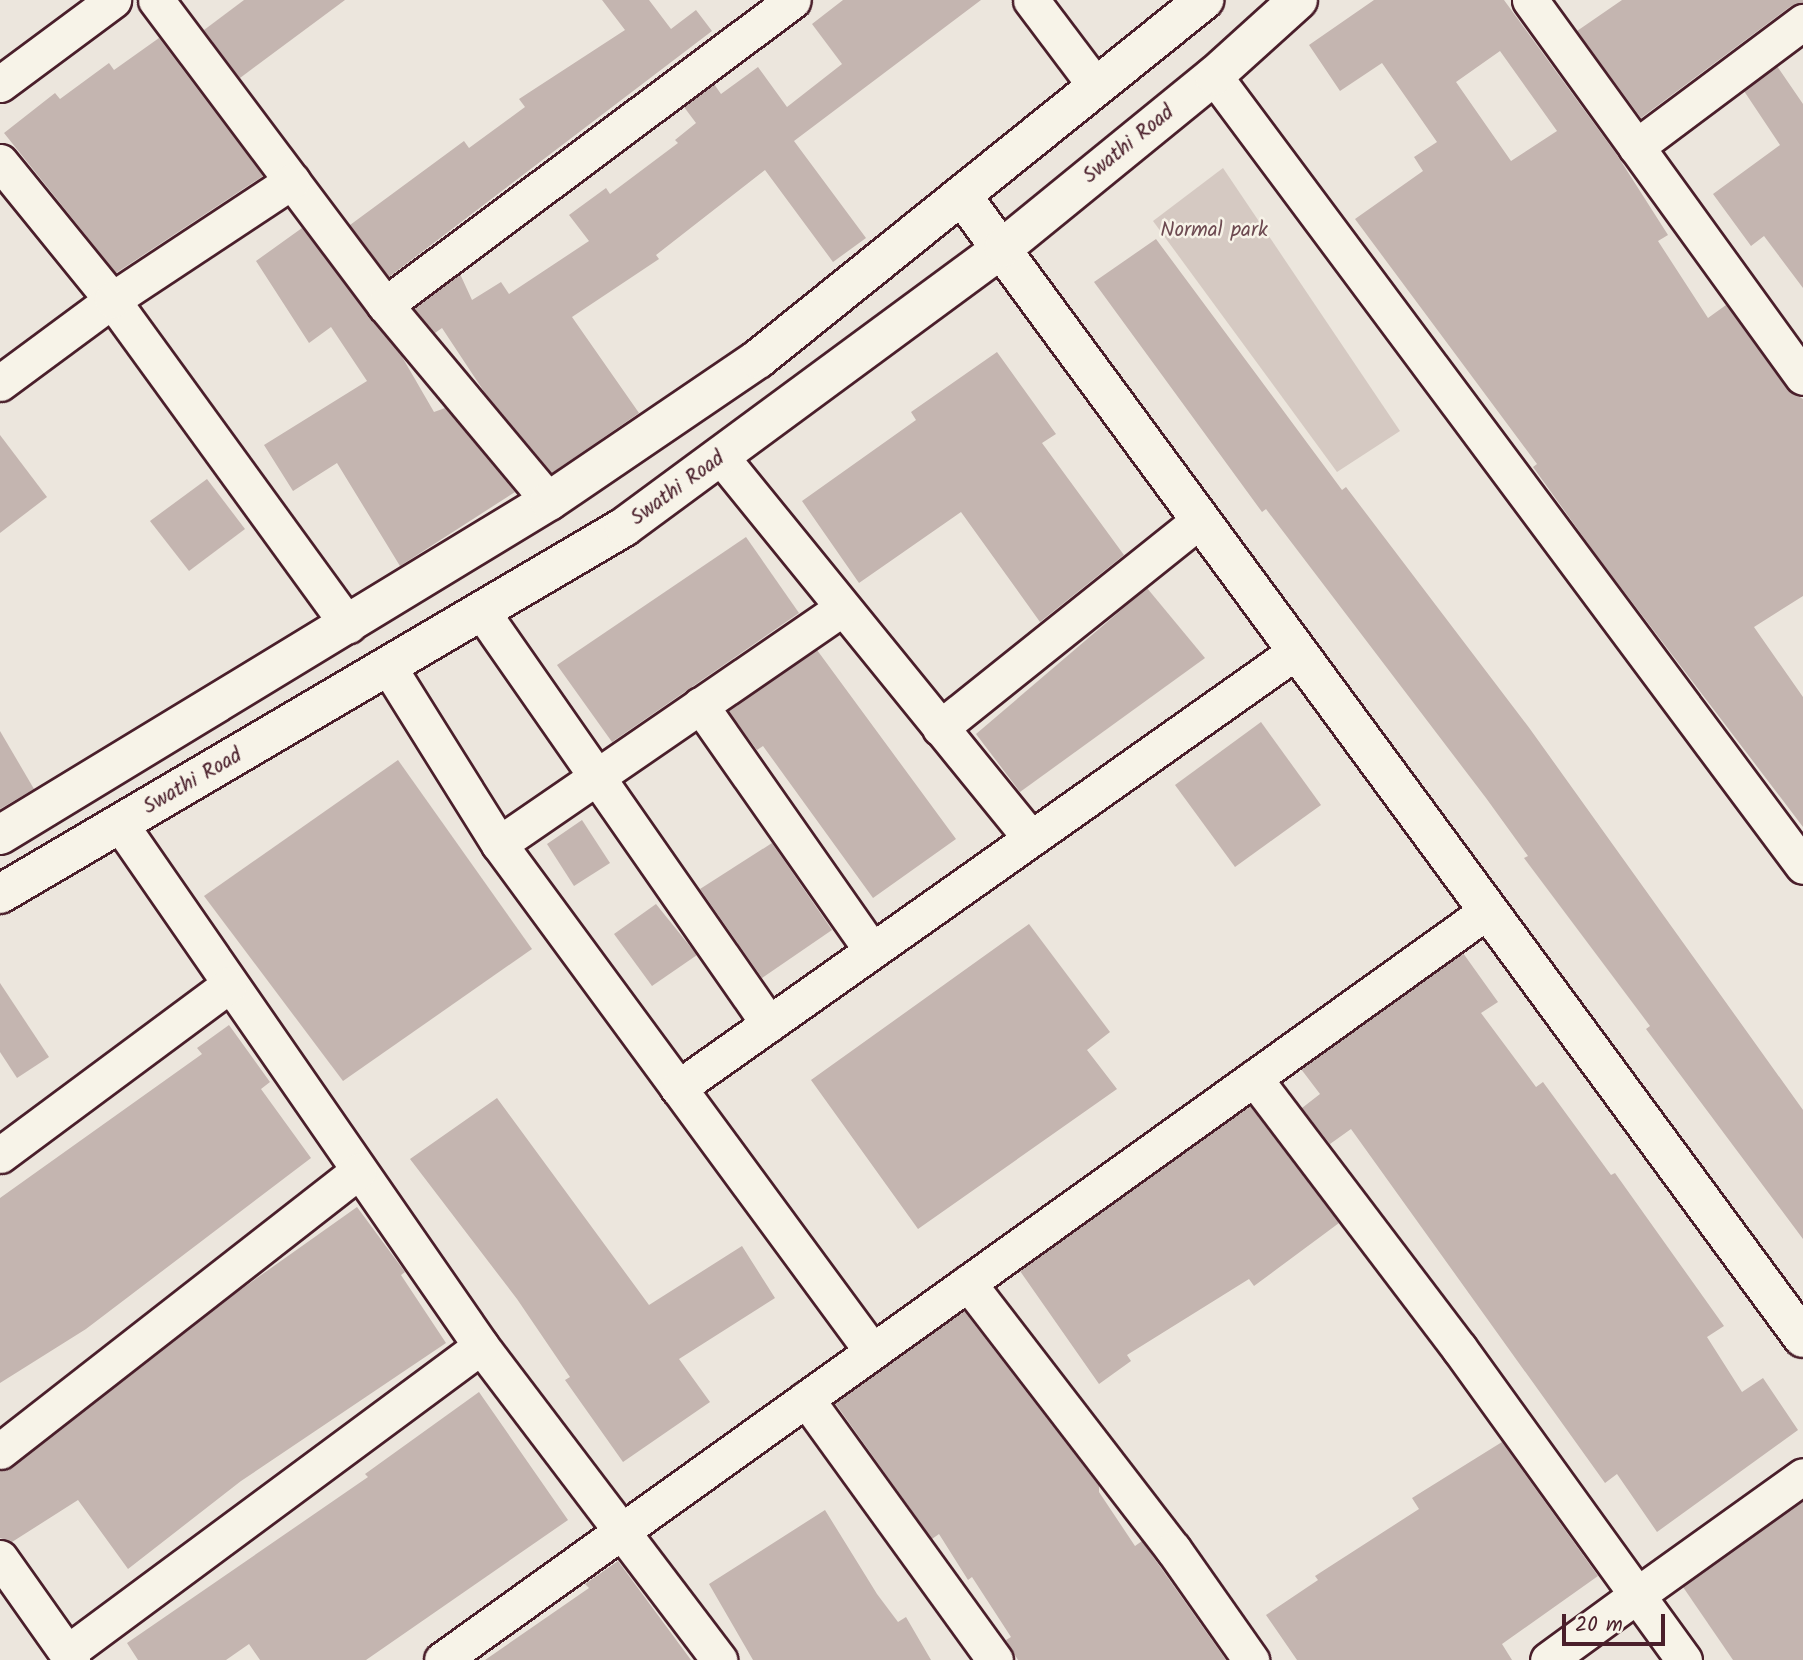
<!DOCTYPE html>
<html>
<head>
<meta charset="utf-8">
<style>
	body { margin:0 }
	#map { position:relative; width:1803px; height:1660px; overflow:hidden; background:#ece6dd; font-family:Kalam,sans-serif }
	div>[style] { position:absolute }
	.green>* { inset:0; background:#d5c9c2 }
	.building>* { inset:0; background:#c4b5b0 }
	.roads { filter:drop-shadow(2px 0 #4a1f2b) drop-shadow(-2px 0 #4a1f2b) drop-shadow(0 2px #4a1f2b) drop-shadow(0 -2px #4a1f2b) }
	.minor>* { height:35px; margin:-17.5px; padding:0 17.5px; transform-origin:17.5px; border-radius:17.5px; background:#f7f3e8 }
	.tertiary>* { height:38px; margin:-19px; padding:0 19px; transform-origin:19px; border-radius:19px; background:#f7f3e8 }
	span { translate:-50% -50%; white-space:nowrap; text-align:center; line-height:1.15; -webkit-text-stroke:5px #f7f3e8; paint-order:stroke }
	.street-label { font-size:21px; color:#4a1f2b }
	.park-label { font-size:21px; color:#6d4a51 }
	.scale { position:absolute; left:1562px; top:1614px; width:103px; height:32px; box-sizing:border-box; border:4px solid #4a1f2b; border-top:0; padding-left:9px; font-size:21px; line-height:24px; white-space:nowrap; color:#4a1f2b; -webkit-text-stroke:5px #f7f3e8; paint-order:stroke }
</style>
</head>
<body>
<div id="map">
	<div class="green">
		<div style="clip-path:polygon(1223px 168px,1400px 431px,1337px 472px,1153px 221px)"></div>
	</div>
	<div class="building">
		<div style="clip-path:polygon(244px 0,345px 0,240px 78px,204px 30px)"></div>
		<div style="clip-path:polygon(602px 0,649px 0,671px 29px,696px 10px,712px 31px,389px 277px,350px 225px,464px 141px,469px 148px,525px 107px,519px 99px,625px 30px)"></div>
		<div style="clip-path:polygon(843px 0,981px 0,794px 141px,866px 238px,833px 262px,765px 170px,656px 255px,659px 259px,572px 317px,639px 413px,552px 473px,485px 393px,442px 328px,435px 333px,414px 308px,460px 274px,472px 300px,501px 282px,509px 294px,589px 241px,569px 215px,606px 188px,610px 194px,678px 143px,675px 140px,696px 123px,684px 107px,714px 84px,721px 94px,758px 67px,787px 107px,842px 64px,812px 24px)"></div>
		<div style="clip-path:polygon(evenodd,1374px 0,1504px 0,1617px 155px,1668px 235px,1658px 241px,1708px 318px,1726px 305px,1787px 389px,1803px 399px,1803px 596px,1754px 627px,1803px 697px,1803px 827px,1597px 556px,1533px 467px,1537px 464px,1355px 219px,1423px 171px,1414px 157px,1437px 142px,1382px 63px,1340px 91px,1309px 45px,1374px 0,1500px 51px,1557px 131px,1511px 161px,1456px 82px,1500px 51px)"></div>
		<div style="clip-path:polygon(1622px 0,1803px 0,1803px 2px,1791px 6px,1641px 118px,1577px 31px)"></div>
		<div style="clip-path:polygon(159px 38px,263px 176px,116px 273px,4px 133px,55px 93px,60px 99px,109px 63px,114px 70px)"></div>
		<div style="clip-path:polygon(1777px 66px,1803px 104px,1803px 288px,1764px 236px,1751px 246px,1713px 194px,1780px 145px,1744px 91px)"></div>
		<div style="clip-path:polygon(302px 228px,401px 355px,434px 412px,445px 408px,515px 492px,400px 566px,337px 463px,293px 491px,264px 445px,367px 381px,331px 327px,309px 343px,256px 261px)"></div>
		<div style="clip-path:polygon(1156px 239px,1342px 490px,1346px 487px,1530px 729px,1803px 1110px,1803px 1239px,1646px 1029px,1650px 1026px,1524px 858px,1528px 856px,1486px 798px,1266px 509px,1262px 512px,1094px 282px)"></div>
		<div style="clip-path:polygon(997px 352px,1056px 434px,1042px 443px,1124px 555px,1040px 622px,961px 512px,859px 583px,802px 501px,916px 420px,911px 412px)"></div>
		<div style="clip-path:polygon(0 435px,47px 497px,0 533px)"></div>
		<div style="clip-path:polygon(207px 479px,245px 529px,189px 571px,150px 521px)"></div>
		<div style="clip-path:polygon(746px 537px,799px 613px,612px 742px,557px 665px)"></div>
		<div style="clip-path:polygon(1147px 588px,1205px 658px,1020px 792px,976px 734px)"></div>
		<div style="clip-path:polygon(817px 650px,956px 839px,873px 898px,763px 746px,757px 750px,728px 711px)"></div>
		<div style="clip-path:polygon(1261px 722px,1321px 805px,1235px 867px,1175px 785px)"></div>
		<div style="clip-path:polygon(0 731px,34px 789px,0 809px)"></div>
		<div style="clip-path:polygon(398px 760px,532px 949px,343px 1081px,204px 896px)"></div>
		<div style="clip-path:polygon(582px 820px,610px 863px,574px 886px,547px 844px)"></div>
		<div style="clip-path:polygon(772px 843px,832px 930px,762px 978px,700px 889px)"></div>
		<div style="clip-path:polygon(656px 904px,697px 955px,652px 986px,614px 934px)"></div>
		<div style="clip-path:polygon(1029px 924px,1110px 1032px,1087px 1050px,1117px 1089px,918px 1229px,811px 1080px)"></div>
		<div style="clip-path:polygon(1463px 953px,1498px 1002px,1481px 1013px,1536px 1087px,1543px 1082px,1611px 1175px,1615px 1173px,1724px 1326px,1707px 1337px,1742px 1392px,1763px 1378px,1798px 1430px,1657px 1532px,1617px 1474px,1605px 1483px,1351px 1129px,1330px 1144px,1302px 1108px,1320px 1094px,1301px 1069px)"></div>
		<div style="clip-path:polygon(0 983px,49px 1057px,17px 1078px,0 1052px)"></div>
		<div style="clip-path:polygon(229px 1025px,270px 1082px,261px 1089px,311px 1158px,86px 1329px,0 1383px,0 1198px,202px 1054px,197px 1048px)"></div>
		<div style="clip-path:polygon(497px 1098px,649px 1305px,742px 1246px,775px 1298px,679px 1359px,710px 1402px,623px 1462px,565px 1380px,570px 1377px,517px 1299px,410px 1159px)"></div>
		<div style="clip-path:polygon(1250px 1106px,1339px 1223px,1254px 1286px,1249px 1279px,1127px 1355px,1131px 1361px,1099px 1384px,1020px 1271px)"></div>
		<div style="clip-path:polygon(357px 1207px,405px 1272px,401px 1275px,446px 1343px,241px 1481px,128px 1569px,78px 1500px,12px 1542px,0 1538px,0 1471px,12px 1467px,233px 1295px)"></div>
		<div style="clip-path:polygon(964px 1311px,1099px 1486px,1099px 1492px,1135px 1546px,1142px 1541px,1226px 1660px,1018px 1660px,1006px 1640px,1011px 1637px,972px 1577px,968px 1580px,939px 1534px,932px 1539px,835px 1403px)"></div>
		<div style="clip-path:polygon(479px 1392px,568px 1520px,366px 1660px,260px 1660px,249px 1644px,226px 1660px,138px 1660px,127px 1643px,368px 1477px,365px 1474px)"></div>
		<div style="clip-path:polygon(1502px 1442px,1598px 1576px,1502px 1644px,1512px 1660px,1297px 1660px,1266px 1615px,1318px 1580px,1315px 1576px,1419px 1509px,1412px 1498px)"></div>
		<div style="clip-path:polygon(1803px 1501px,1803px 1660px,1733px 1660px,1683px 1587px)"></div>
		<div style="clip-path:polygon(825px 1510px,877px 1594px,898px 1622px,906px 1617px,931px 1660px,753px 1660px,709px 1584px)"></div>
		<div style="clip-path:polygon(618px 1561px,691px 1660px,485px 1660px,589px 1588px,585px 1584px)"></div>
	</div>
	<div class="roads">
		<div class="minor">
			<div style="left:156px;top:0;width:381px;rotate:53.1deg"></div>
			<div style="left:385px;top:305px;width:256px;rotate:50.1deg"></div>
			<div style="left:1031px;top:0;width:106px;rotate:53deg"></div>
			<div style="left:1530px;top:0;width:465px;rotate:54.1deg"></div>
			<div style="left:1214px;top:76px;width:985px;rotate:53.29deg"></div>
			<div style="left:0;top:84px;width:141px;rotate:-36.6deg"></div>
			<div style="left:1636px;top:147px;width:209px;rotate:-36.8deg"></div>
			<div style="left:0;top:162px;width:178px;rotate:50.9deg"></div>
			<div style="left:112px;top:300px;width:402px;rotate:54deg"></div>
			<div style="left:385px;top:305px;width:509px;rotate:-36.78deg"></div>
			<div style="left:0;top:383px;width:139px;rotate:-36.5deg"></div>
			<div style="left:112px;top:300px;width:216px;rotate:-33.5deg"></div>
			<div style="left:721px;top:457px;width:491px;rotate:50.9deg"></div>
			<div style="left:482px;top:612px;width:502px;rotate:55.14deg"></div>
			<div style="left:389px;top:668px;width:208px;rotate:58deg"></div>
			<div style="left:499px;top:844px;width:629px;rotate:53.66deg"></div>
			<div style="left:700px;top:705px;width:300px;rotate:55deg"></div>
			<div style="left:940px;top:728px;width:331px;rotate:-38.7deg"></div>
			<div style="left:120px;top:824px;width:635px;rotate:55.33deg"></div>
			<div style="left:481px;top:1346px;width:394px;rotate:52.8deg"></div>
			<div style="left:499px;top:844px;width:416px;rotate:-34.5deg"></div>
			<div style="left:1254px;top:1078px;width:339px;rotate:52.8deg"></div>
			<div style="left:1459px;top:1348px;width:304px;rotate:54.2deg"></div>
			<div style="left:1637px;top:1595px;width:110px;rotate:143.9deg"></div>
			<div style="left:678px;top:1088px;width:756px;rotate:-35.25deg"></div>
			<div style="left:0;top:1155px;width:285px;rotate:-36.6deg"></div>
			<div style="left:968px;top:1283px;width:336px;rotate:52.4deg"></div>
			<div style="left:1173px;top:1549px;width:136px;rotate:54.9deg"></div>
			<div style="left:806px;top:1399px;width:322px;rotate:54.1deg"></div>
			<div style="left:0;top:1451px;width:455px;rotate:-38deg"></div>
			<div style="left:0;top:1558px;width:125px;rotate:54.8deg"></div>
			<div style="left:67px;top:1653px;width:515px;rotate:-36.56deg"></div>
			<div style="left:442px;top:1660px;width:1286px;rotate:-35.63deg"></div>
			<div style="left:1684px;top:1660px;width:80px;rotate:-125.9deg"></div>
			<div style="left:1637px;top:1595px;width:204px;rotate:-35.6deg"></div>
		</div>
		<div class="tertiary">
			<div style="left:962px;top:196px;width:1418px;rotate:53.63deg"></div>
			<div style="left:0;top:835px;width:643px;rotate:-31.32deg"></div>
			<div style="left:549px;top:501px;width:253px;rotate:-34.2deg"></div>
			<div style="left:758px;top:359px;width:573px;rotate:-38.83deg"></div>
			<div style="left:0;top:894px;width:724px;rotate:-30.46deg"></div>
			<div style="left:624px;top:527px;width:472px;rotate:-36.4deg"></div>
			<div style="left:1004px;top:247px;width:271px;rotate:-39.2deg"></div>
			<div style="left:1214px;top:76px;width:113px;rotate:-42.1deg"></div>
		</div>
	</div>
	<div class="street-label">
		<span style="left:1129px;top:145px;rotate:-39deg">Swathi Road</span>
		<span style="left:678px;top:489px;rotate:-36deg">Swathi Road</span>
		<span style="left:193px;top:782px;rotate:-30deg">Swathi Road</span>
	</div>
	<div class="park-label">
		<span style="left:1214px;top:231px">Normal park</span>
	</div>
	<div class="scale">20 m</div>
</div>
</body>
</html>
